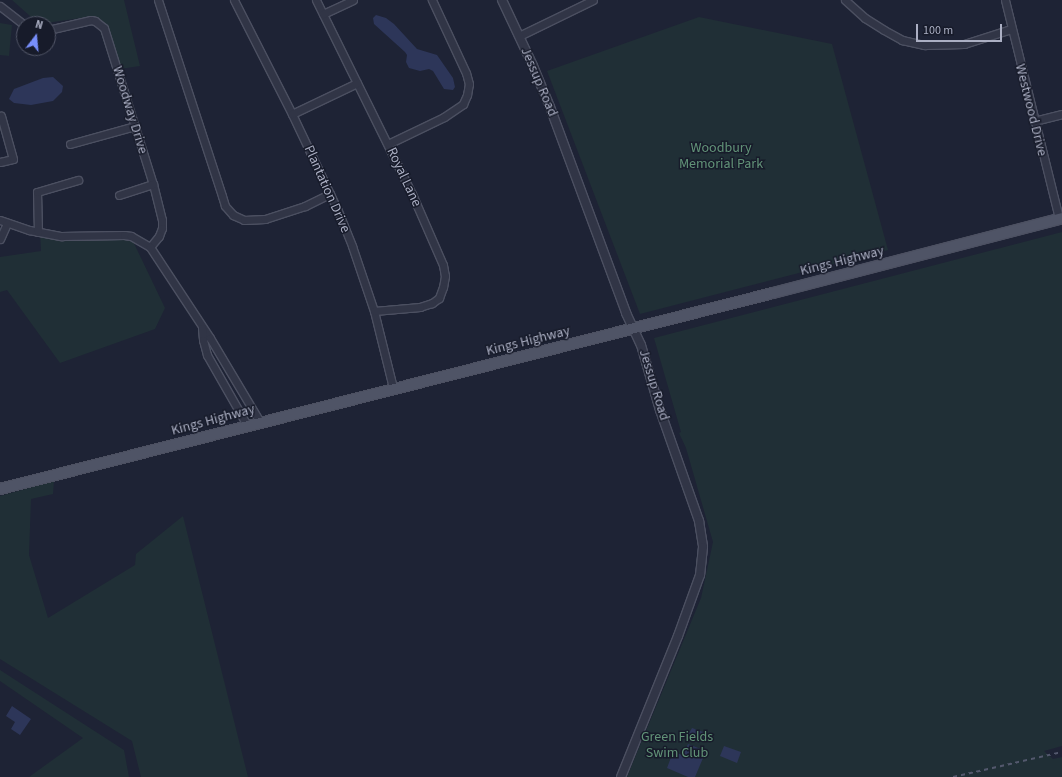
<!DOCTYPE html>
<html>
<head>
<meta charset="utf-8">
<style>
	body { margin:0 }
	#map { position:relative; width:1062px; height:777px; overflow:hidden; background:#1e2335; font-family:"Source Sans 3",sans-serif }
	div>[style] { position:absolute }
	.green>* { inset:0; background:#202f36 }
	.water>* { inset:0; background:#2d3659 }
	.roads { filter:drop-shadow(1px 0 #4c5061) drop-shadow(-1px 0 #4c5061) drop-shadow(0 1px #4c5061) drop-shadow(0 -1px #4c5061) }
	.minor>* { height:7px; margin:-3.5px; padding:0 3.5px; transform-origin:3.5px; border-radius:3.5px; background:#313546 }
	.tertiary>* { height:8px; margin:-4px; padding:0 4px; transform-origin:4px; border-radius:4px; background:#313546 }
	.primary>* { height:10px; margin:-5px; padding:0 5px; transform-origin:5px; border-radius:5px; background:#4f5466 }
	.rail>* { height:1.5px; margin-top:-0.75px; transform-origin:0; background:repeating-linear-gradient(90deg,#53586d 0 4px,transparent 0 8px) }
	span { translate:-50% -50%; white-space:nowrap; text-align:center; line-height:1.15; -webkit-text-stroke:3px #171b2a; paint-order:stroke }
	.street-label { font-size:14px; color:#abafc3 }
	.park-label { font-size:14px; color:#629378 }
	.north { position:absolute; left:16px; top:16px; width:40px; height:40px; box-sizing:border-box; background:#171b2a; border:1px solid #525667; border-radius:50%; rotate:16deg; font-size:11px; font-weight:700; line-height:16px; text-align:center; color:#abafc3 }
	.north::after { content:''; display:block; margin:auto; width:14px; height:18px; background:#788ffb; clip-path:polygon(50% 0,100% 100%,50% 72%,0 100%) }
	.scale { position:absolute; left:916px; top:24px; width:86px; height:18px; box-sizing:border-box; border:2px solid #abafc3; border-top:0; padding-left:5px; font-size:12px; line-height:14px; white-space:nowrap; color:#abafc3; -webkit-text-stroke:3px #171b2a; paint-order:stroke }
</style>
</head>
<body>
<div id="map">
	<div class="green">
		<div style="clip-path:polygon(12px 0,124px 0,140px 66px,113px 70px,95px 16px,39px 24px)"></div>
		<div style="clip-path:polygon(699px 17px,832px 44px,888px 250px,640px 314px,547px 71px)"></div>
		<div style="clip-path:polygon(0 23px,12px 25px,9px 56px,0 55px)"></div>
		<div style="clip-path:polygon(40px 232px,130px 235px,165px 308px,155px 329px,60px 363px,7px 290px,0 292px,0 257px,41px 251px)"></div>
		<div style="clip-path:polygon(1062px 232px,1062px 746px,1044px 751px,1053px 759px,1062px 757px,1062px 777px,627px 777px,701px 598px,713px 542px,686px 448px,679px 433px,681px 432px,654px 338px)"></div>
		<div style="clip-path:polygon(54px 481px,53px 494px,31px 499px,29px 555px,48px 618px,135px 565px,136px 554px,183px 516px,248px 777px,141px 777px,132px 741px,0 659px,0 496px)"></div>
		<div style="clip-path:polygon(0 670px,124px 750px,129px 777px,29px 777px,83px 738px,0 681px)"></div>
	</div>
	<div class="water">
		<div style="clip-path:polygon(376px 15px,386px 18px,394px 24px,417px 49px,437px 55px,453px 78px,455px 87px,453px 90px,444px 89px,433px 71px,429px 69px,420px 71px,409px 68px,406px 62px,407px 55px,405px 52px,374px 24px,373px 18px)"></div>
		<div style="clip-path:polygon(53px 77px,63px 86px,62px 92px,53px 101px,31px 105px,14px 103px,9px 99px,14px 89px,43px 78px)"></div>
		<div style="clip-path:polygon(12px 706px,31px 719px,20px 735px,11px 729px,15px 722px,6px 716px)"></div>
		<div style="clip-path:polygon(692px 728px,706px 733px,703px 741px,688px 735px)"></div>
		<div style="clip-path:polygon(688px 744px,706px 751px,695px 777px,688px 777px,667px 768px,673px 752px,683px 755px)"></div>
		<div style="clip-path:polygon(724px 746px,741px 752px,737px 763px,720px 756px)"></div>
	</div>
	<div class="roads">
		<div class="minor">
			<div style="left:158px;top:0;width:206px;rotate:71.9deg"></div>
			<div style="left:222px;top:196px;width:10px;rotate:73deg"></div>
			<div style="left:225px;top:206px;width:12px;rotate:48deg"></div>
			<div style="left:233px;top:215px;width:12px;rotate:24deg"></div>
			<div style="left:244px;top:220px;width:21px;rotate:-3deg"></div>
			<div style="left:265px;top:219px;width:42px;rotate:-18deg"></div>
			<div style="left:305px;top:206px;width:28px;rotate:-26deg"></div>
			<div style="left:234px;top:0;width:128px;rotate:63deg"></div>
			<div style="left:292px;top:114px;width:107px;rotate:64.6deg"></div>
			<div style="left:338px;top:211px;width:38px;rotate:68deg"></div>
			<div style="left:352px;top:246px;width:69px;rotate:71.3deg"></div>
			<div style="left:374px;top:311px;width:79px;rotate:76.1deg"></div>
			<div style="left:316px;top:0;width:216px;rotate:63.7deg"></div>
			<div style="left:412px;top:194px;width:77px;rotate:66.4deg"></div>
			<div style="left:443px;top:265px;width:11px;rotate:80deg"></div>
			<div style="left:445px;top:276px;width:11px;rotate:100deg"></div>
			<div style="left:443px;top:287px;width:12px;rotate:110deg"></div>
			<div style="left:439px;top:298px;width:9px;rotate:144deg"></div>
			<div style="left:432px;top:303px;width:13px;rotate:162deg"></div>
			<div style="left:420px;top:307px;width:46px;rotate:175deg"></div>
			<div style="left:845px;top:0;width:27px;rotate:42deg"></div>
			<div style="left:865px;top:18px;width:22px;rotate:32deg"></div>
			<div style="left:884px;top:30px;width:21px;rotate:29deg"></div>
			<div style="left:902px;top:40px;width:23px;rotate:13deg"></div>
			<div style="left:924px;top:45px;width:40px;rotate:-1.4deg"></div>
			<div style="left:964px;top:44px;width:49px;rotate:-17.7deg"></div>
			<div style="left:1005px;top:0;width:226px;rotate:76.1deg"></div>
			<div style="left:0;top:6px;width:31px;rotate:38deg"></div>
			<div style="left:323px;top:14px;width:33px;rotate:-25deg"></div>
			<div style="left:48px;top:30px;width:44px;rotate:-13.1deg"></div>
			<div style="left:91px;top:20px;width:4px;rotate:14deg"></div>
			<div style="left:95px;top:21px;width:11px;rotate:38deg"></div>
			<div style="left:104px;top:28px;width:164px;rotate:72.6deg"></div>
			<div style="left:153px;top:184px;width:37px;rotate:76deg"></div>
			<div style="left:162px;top:220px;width:8px;rotate:90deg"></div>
			<div style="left:162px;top:228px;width:9px;rotate:111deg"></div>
			<div style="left:159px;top:236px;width:14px;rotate:129deg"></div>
			<div style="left:519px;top:36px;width:82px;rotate:-25.9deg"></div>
			<div style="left:292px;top:114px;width:72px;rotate:-25.5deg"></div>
			<div style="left:1034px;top:121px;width:29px;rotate:-14deg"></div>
			<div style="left:70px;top:144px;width:67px;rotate:-15.5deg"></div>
			<div style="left:388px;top:144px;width:62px;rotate:-25.7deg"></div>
			<div style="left:444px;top:117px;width:23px;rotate:-34deg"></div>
			<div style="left:463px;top:104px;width:10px;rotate:-66deg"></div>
			<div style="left:467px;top:95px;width:11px;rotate:-80deg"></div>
			<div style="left:469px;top:84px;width:11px;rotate:-105deg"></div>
			<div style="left:466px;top:73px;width:81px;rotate:-115deg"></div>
			<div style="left:0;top:162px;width:13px;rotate:-13deg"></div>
			<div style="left:13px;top:159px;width:45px;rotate:-105.6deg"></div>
			<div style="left:119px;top:195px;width:36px;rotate:-18deg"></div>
			<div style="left:0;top:220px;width:31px;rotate:19deg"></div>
			<div style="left:29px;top:230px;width:33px;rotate:11deg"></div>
			<div style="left:61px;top:236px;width:63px;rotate:-0.9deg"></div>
			<div style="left:124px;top:235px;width:7px;rotate:8deg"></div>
			<div style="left:131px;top:236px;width:22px;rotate:30deg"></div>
			<div style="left:150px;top:247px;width:109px;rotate:56.6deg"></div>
			<div style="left:210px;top:338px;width:98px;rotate:59.2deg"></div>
			<div style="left:38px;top:232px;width:40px;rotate:-91.4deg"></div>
			<div style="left:37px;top:192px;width:43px;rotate:-16.3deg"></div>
			<div style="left:0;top:239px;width:17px;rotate:-66deg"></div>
			<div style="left:202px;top:328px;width:12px;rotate:85deg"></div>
			<div style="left:203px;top:340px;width:16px;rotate:75deg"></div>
			<div style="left:207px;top:355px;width:81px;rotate:60.3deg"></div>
		</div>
		<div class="tertiary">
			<div style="left:502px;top:0;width:73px;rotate:64.8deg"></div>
			<div style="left:533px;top:66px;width:44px;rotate:67.5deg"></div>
			<div style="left:550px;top:107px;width:220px;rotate:69.7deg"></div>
			<div style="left:626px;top:313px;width:35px;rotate:65deg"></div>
			<div style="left:641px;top:345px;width:68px;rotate:73.7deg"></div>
			<div style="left:660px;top:410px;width:118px;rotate:70.6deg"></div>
			<div style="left:699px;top:521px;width:26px;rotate:81deg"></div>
			<div style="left:703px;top:547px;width:28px;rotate:96deg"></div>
			<div style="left:700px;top:575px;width:65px;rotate:109.8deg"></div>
			<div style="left:678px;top:636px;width:152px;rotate:112deg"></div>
		</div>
		<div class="primary">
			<div style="left:0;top:489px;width:797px;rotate:-14.23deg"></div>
			<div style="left:773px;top:293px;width:299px;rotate:-14.5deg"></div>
		</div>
	</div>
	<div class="rail">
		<div style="left:953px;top:777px;width:112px;rotate:-12.9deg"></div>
	</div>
	<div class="street-label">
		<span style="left:539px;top:82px;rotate:67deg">Jessup Road</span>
		<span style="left:130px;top:110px;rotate:73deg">Woodway Drive</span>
		<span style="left:1031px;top:110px;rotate:76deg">Westwood Drive</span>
		<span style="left:404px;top:177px;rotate:65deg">Royal Lane</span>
		<span style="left:327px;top:189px;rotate:66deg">Plantation Drive</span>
		<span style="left:842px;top:261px;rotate:-14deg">Kings Highway</span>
		<span style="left:528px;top:341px;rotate:-14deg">Kings Highway</span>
		<span style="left:654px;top:385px;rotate:73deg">Jessup Road</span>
		<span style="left:213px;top:420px;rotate:-15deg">Kings Highway</span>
	</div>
	<div class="park-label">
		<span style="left:721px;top:156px">Woodbury<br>Memorial Park</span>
		<span style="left:677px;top:745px">Green Fields<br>Swim Club</span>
	</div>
	<div class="north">N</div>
	<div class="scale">100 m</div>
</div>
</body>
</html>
